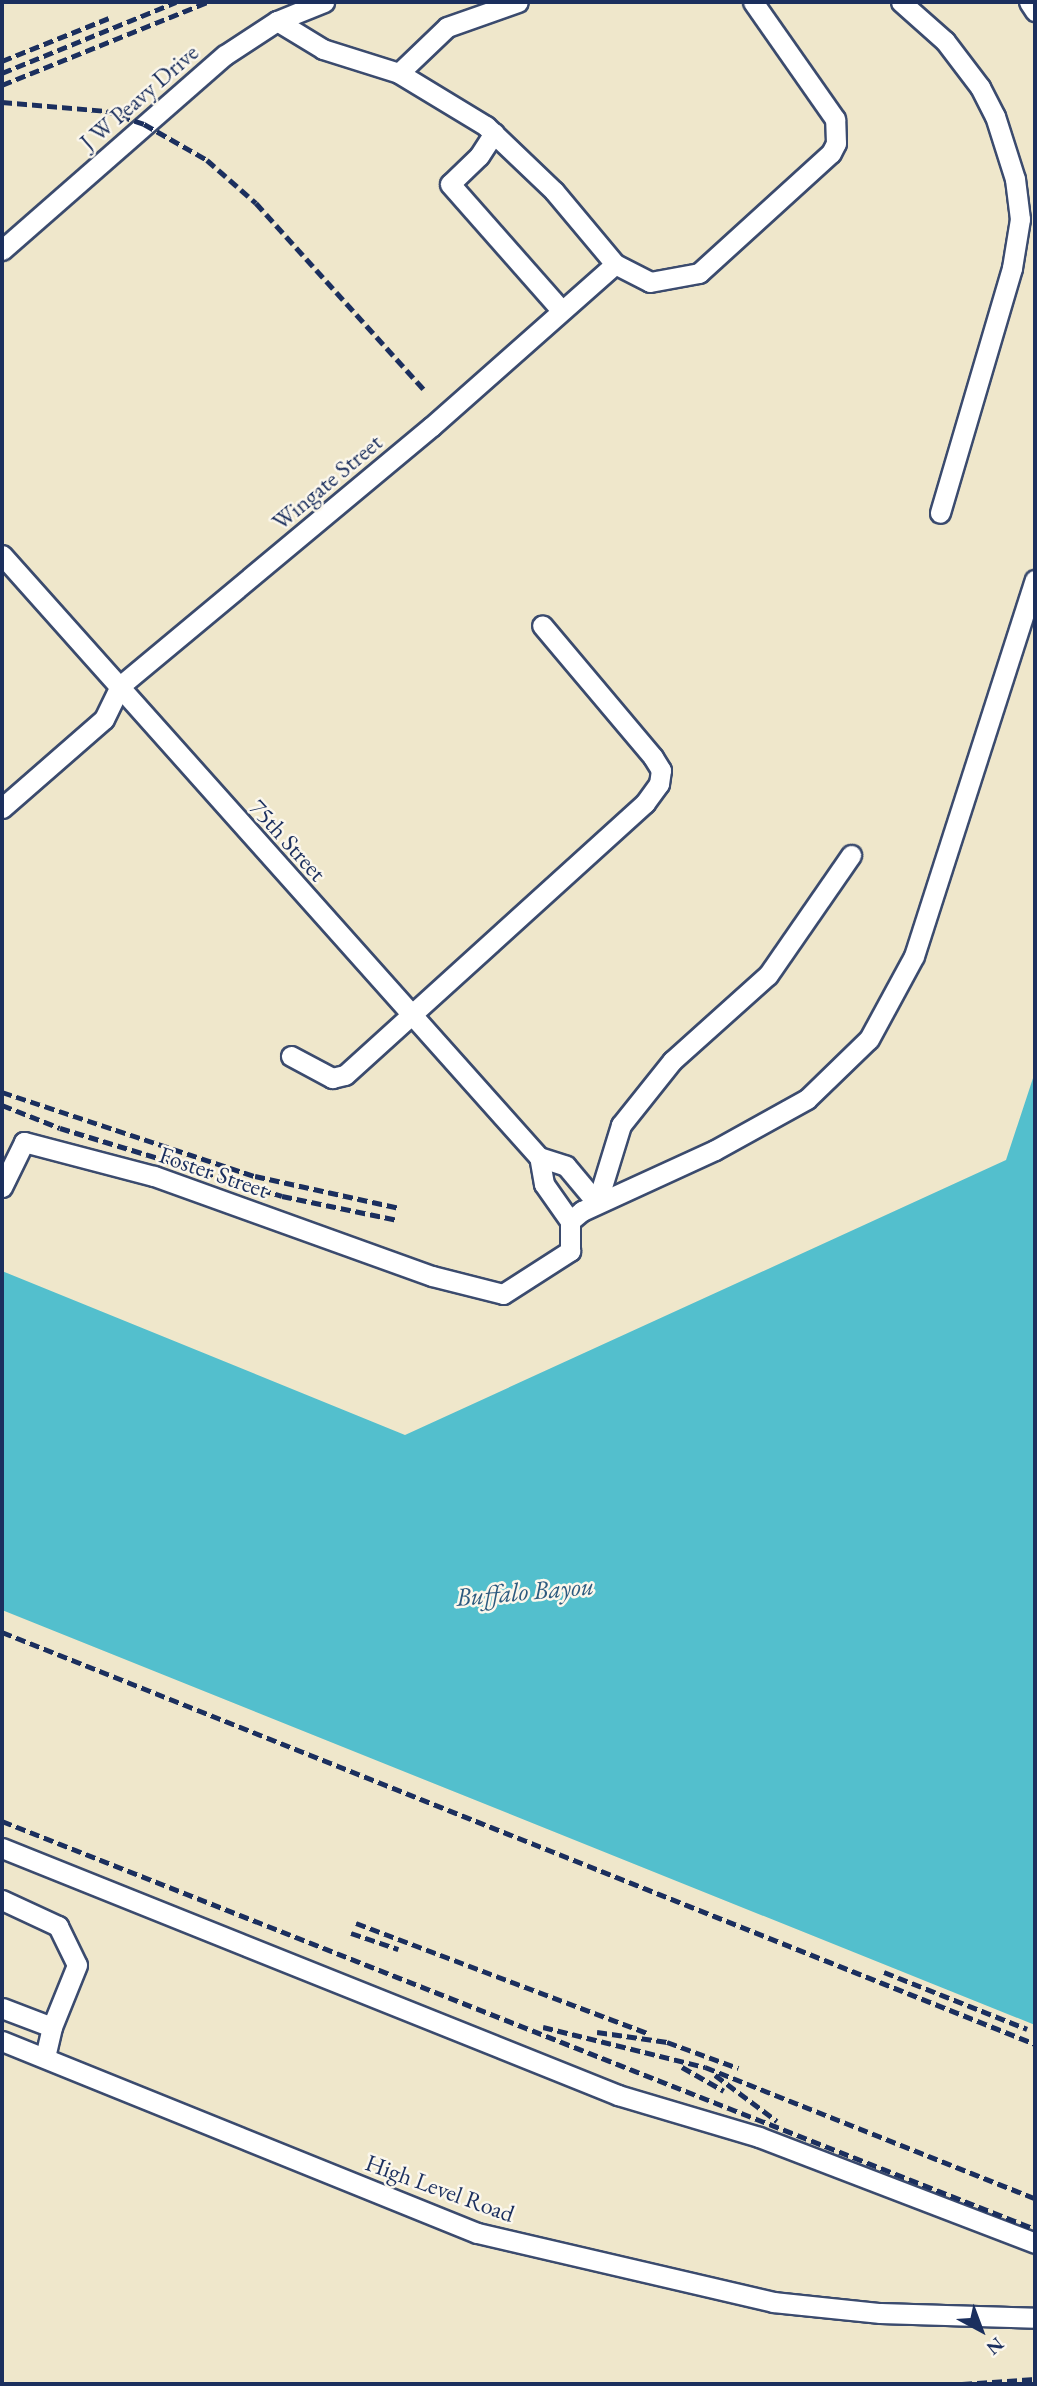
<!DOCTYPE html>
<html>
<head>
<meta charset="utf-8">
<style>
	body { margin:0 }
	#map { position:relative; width:1037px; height:2386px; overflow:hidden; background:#efe7cb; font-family:"EB Garamond",serif }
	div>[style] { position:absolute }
	.water>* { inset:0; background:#53bfcd }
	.roads { filter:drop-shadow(2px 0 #3b4b6e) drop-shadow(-2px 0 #3b4b6e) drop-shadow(0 2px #3b4b6e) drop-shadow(0 -2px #3b4b6e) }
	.minor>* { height:19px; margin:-9.5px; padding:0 9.5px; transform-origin:9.5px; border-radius:9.5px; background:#fff }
	.rail>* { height:5px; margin-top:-2.5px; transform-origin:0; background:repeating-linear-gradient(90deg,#1b2f5e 0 10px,transparent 0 15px) }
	span { translate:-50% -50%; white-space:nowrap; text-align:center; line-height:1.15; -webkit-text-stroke:5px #fbf7ec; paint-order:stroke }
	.street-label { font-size:24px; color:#1b2f5e }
	.water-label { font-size:26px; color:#2c5a7f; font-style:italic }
	.frame { position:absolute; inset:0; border:4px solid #1b2f5e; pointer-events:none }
	.north { position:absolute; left:946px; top:2295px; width:70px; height:70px; -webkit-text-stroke:5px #fbf7ec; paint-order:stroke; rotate:139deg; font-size:19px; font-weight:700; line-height:28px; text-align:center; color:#1b2f5e }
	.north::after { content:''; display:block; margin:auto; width:24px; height:32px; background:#1b2f5e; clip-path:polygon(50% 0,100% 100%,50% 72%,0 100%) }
</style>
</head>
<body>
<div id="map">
	<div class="water">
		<div style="clip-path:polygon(1035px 1072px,1035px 2025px,2px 1610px,2px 1271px,405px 1435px,1006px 1160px)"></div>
	</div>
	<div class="roads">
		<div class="minor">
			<div style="left:901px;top:2px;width:59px;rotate:41.6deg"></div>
			<div style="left:945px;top:41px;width:58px;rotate:52.7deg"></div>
			<div style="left:980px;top:87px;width:33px;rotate:63deg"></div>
			<div style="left:995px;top:116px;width:66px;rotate:72.4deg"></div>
			<div style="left:1015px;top:179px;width:40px;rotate:82.9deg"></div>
			<div style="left:1020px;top:219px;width:50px;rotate:99.3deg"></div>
			<div style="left:1012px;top:268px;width:255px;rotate:106.4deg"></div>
			<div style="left:1029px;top:2px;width:11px;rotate:56deg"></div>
			<div style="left:399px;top:73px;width:66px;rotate:-43.8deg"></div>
			<div style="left:447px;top:27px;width:75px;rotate:-19.4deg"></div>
			<div style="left:494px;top:133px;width:27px;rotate:123deg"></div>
			<div style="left:479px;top:156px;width:40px;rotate:136deg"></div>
			<div style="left:450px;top:184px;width:168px;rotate:48.6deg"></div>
			<div style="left:2px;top:250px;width:296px;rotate:-41.2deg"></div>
			<div style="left:225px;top:55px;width:62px;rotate:-33.2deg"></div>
			<div style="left:277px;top:21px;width:51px;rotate:-22deg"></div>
			<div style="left:615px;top:264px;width:39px;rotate:27deg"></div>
			<div style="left:650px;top:282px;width:50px;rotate:-10.4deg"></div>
			<div style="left:699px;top:273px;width:178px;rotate:-42.3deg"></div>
			<div style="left:831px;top:153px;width:11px;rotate:-63deg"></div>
			<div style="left:836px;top:143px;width:24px;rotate:-92deg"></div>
			<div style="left:835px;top:119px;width:143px;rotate:-125deg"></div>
			<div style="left:2px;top:555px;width:807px;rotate:48.27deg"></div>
			<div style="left:2px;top:808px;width:135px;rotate:-41.1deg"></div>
			<div style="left:104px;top:719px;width:37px;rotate:-64deg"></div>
			<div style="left:120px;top:686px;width:405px;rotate:-39.8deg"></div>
			<div style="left:431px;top:427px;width:246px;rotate:-41.5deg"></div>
			<div style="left:615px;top:264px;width:95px;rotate:-129.9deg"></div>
			<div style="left:554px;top:191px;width:94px;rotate:-136.3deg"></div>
			<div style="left:486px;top:126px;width:102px;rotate:-148.7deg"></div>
			<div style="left:399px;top:73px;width:80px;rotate:-162.5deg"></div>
			<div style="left:323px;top:49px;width:54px;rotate:-148.7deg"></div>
			<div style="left:291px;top:1056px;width:47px;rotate:28.2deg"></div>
			<div style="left:332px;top:1078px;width:13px;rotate:-13deg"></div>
			<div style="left:345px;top:1075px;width:405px;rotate:-42.2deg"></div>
			<div style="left:645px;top:803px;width:24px;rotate:-54deg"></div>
			<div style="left:659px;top:784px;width:14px;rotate:-82deg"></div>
			<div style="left:661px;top:770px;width:15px;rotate:-122deg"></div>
			<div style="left:653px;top:757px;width:172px;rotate:-130.1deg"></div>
			<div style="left:2px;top:1187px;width:50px;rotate:-63.9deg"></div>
			<div style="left:24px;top:1142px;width:134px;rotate:14.7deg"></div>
			<div style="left:154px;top:1176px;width:295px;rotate:19.8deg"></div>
			<div style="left:432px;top:1276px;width:73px;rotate:14.2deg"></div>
			<div style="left:503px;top:1294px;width:80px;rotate:-32.7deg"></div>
			<div style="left:570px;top:1251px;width:30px;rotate:-90deg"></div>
			<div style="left:570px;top:1221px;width:16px;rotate:-40deg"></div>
			<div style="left:582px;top:1211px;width:146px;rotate:-24.6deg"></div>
			<div style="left:715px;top:1150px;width:105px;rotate:-29deg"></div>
			<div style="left:807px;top:1099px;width:86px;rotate:-44.1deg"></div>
			<div style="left:869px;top:1039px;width:94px;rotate:-61.5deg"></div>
			<div style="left:914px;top:956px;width:395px;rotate:-72.2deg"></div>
			<div style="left:597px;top:1203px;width:82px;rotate:-72.9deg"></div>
			<div style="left:621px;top:1125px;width:82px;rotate:-51.4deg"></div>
			<div style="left:672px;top:1061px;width:129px;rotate:-41.9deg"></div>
			<div style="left:768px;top:975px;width:146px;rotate:-55.3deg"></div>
			<div style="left:570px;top:1221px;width:45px;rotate:-125.1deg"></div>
			<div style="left:544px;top:1184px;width:27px;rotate:-100deg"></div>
			<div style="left:539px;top:1157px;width:28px;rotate:18deg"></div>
			<div style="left:566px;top:1166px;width:48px;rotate:50deg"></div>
			<div style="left:2px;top:1848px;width:664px;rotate:21.85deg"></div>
			<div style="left:618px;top:2095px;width:147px;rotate:16.6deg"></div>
			<div style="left:759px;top:2137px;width:296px;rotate:21deg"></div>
			<div style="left:2px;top:1900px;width:62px;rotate:24.9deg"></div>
			<div style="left:58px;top:1926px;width:43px;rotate:64deg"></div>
			<div style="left:77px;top:1965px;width:67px;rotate:112deg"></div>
			<div style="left:52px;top:2027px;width:31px;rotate:103deg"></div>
			<div style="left:2px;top:2008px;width:53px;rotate:20.8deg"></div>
			<div style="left:2px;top:2041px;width:512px;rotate:22.01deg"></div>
			<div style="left:477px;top:2233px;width:304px;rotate:13.1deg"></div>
			<div style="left:773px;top:2302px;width:108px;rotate:5.9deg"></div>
			<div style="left:880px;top:2313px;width:155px;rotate:1.8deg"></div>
		</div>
	</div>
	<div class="rail">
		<div style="left:2px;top:61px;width:115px;rotate:-21.9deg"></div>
		<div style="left:2px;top:73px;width:188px;rotate:-22.2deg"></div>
		<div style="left:2px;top:85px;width:221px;rotate:-22deg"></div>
		<div style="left:2px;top:102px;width:104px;rotate:4.9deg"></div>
		<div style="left:106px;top:111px;width:40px;rotate:18.9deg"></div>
		<div style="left:144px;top:124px;width:73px;rotate:29.7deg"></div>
		<div style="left:207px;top:160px;width:65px;rotate:41.3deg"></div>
		<div style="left:256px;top:203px;width:254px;rotate:48deg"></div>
		<div style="left:2px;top:1092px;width:267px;rotate:18.4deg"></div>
		<div style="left:255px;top:1176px;width:148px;rotate:12.5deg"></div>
		<div style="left:2px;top:1105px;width:62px;rotate:21.6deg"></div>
		<div style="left:60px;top:1128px;width:232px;rotate:17deg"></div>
		<div style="left:282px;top:1196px;width:118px;rotate:11.7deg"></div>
		<div style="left:2px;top:1632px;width:1112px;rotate:21.74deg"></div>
		<div style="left:2px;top:1821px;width:1111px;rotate:21.55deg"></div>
		<div style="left:356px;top:1923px;width:311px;rotate:20.7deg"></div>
		<div style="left:351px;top:1933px;width:50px;rotate:18.8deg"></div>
		<div style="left:884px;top:1972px;width:154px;rotate:21.7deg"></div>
		<div style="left:543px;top:2027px;width:167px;rotate:13.9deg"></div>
		<div style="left:705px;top:2067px;width:355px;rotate:21.7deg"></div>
		<div style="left:597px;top:2032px;width:71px;rotate:8.1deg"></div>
		<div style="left:667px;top:2042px;width:76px;rotate:20.1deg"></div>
		<div style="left:682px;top:2067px;width:48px;rotate:29.7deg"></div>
		<div style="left:715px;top:2075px;width:77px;rotate:36.6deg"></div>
		<div style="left:962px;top:2384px;width:73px;rotate:-3.9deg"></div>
	</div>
	<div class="street-label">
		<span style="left:139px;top:97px;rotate:-41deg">J W Peavy Drive</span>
		<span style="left:327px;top:482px;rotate:-40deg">Wingate Street</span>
		<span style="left:288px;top:840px;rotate:48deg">75th Street</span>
		<span style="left:214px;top:1172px;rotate:19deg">Foster Street</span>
		<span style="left:440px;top:2188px;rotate:20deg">High Level Road</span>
	</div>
	<div class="water-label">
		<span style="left:525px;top:1592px;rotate:-5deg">Buffalo Bayou</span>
	</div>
	<div class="frame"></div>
	<div class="north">N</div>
</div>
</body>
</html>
